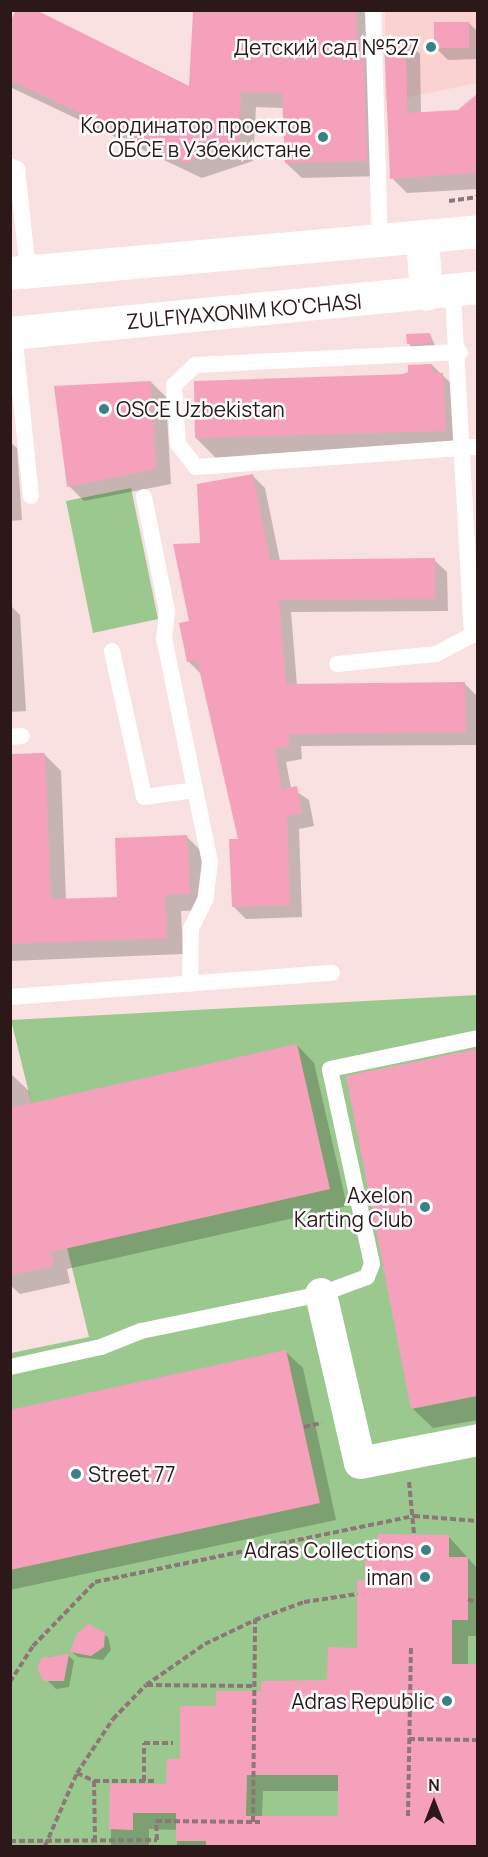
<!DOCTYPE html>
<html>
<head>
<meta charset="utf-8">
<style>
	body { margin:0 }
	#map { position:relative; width:488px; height:1857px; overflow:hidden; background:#f8e1e0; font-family:Manrope,sans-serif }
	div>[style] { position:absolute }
	.built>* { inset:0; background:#fad2d2 }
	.green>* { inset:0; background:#9bc88f }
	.shadow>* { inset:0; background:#0003 }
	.building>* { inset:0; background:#f6a1bc }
	.path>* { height:4px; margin-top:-2px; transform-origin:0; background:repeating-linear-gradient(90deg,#8c7776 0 6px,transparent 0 9px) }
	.lane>* { height:16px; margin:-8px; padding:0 8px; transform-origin:8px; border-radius:8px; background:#fff }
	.street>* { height:32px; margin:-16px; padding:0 16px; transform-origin:16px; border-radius:16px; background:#fff }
	.secondary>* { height:33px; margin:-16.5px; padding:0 16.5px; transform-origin:16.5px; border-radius:16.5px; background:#fff }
	.dots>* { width:16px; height:16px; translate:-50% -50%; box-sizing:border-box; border:3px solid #fff; border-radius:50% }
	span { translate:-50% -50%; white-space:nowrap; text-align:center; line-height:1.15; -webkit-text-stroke:5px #fff; paint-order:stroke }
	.poi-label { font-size:21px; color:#2c1818 }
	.right { translate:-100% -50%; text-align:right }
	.left { translate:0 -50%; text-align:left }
	.street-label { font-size:21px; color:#2c1818 }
	.frame { position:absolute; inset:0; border:12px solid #2c1818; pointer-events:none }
	.north { position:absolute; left:404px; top:1773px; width:60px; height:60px; -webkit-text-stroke:4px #fff; paint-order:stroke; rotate:0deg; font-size:16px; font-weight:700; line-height:24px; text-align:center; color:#2c1818 }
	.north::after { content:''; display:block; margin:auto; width:21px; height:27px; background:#2c1818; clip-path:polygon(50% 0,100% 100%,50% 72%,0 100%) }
</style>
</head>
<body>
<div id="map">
	<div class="built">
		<div style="clip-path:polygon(385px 11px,477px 11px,477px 83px,385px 102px)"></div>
	</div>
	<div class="green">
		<div style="clip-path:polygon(131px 488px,158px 619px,93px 633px,66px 501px)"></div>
		<div style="clip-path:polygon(477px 995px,477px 1846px,11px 1846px,11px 1353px,89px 1337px,11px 1020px)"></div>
	</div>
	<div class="shadow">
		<div style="clip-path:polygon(194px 10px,362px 10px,371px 19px,382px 176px,302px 178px,286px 163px,284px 108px,256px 107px,253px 161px,202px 178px,10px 87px,10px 25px,191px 88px)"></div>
		<div style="clip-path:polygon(469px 23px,478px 32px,478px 59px,448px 60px,436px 48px)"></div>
		<div style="clip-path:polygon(405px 39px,420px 54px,421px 114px,459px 111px,478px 96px,478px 189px,407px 193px,392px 178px)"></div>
		<div style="clip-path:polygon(430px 334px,436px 348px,414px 349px,408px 343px)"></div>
		<div style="clip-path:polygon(432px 365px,463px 395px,466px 450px,216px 458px,196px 438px)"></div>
		<div style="clip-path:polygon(151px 382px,166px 397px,171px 484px,84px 501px,69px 486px)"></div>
		<div style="clip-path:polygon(10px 442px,17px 448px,22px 520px,10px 521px)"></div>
		<div style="clip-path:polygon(252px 475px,265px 488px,280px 561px,434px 560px,447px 572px,448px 611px,291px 612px,297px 686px,465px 684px,477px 696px,478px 745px,301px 746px,302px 759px,286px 762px,291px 788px,309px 800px,314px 826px,299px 829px,302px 917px,246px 919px,233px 906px,240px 840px,201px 674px,188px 661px,202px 544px)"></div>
		<div style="clip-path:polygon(10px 605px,20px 615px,26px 711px,10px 712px)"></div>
		<div style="clip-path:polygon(44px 754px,61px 771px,66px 900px,119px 898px,187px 837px,203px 853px,206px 910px,181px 911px,183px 954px,10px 961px,10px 756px)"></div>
		<div style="clip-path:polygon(297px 1045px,314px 1063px,347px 1206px,67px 1269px,70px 1283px,20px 1294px,10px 1285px,10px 1073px,29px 1091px,32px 1105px)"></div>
		<div style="clip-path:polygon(478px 1051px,478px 1420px,433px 1428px,412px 1408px,348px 1078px)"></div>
		<div style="clip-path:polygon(286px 1352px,303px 1368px,336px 1520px,10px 1590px,10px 1411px)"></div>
		<div style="clip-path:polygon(evenodd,448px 1536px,478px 1569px,478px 1636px,468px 1636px,468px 1666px,478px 1666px,478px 1846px,177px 1846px,177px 1830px,149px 1829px,149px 1846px,111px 1846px,111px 1786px,168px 1786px,217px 1708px,263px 1693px,329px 1682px,358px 1649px,366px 1581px,380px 1559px,448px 1536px,263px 1791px,340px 1791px,340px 1817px,262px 1817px,263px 1791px)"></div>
		<div style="clip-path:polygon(89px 1626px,108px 1637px,111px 1650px,103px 1660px,78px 1657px,72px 1652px)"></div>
		<div style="clip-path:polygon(68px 1655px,74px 1661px,69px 1687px,56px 1689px,39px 1672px,48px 1657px)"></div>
	</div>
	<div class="building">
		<div style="clip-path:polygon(16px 10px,36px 10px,189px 86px,193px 12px,356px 10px,356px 39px,363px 39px,367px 161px,285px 163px,282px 93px,241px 92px,239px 146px,186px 163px,10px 80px,10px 22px)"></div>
		<div style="clip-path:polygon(434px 22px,469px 22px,469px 48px,434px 48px)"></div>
		<div style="clip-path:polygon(384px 38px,406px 38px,407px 113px,458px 110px,477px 94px,477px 173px,390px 179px)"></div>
		<div style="clip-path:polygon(430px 333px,431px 343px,407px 344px,406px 334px)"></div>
		<div style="clip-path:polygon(432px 364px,433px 373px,443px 373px,446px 431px,195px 438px,194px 381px,408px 374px,408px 365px)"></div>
		<div style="clip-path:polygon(151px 381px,156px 469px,67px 487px,54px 386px)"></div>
		<div style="clip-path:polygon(253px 474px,270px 560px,435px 558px,435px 599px,279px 600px,286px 684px,465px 682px,466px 732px,289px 734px,289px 746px,274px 749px,282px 789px,297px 786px,302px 813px,287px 816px,290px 905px,232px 907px,229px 839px,238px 839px,197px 660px,187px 662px,179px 623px,189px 621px,173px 544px,200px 543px,197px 484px)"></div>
		<div style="clip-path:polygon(45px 753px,51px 899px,117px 897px,115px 838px,187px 835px,190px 894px,165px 895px,167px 938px,10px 944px,10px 754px)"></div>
		<div style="clip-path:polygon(297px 1044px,330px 1189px,51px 1252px,54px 1266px,10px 1275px,10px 1108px)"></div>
		<div style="clip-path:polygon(477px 1049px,477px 1396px,411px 1409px,346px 1076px)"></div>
		<div style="clip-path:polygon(286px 1350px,320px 1503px,10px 1570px,10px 1410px)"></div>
		<div style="clip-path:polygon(evenodd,378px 1534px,449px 1535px,449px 1557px,468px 1557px,468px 1620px,452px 1620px,452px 1664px,477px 1664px,477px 1846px,206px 1846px,206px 1841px,176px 1841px,176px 1813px,133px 1813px,133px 1830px,109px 1829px,110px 1784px,166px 1784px,167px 1759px,180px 1759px,180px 1706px,216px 1706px,216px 1691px,261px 1691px,261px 1681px,327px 1680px,328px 1647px,357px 1648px,357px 1580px,365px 1580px,365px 1557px,378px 1557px,378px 1534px,247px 1775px,338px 1775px,338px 1816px,246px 1816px,247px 1775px)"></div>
		<div style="clip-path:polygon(89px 1624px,105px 1633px,104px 1647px,91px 1656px,70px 1652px,77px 1633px)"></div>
		<div style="clip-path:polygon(69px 1654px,64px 1681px,43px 1681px,37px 1667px,42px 1658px)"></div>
	</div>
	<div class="path">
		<div style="left:449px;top:201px;width:29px;rotate:-8deg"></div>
		<div style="left:304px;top:1427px;width:18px;rotate:-13deg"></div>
		<div style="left:409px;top:1482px;width:52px;rotate:84.5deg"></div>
		<div style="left:468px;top:1599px;width:11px;rotate:22deg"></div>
		<div style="left:10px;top:1682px;width:43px;rotate:-57.4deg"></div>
		<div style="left:33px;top:1646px;width:89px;rotate:-45.9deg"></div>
		<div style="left:95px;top:1582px;width:326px;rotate:-11.7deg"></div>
		<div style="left:414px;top:1516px;width:64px;rotate:4.5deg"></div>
		<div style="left:147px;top:1685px;width:106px;rotate:0.5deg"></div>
		<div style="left:409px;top:1739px;width:69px;rotate:0.8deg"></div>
		<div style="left:77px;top:1773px;width:19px;rotate:25deg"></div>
		<div style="left:94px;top:1781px;width:63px"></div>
		<div style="left:94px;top:1781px;width:60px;rotate:89deg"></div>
		<div style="left:144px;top:1781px;width:38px;rotate:-90deg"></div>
		<div style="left:144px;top:1743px;width:29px"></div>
		<div style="left:408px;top:1816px;width:168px;rotate:-89deg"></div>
		<div style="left:253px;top:1822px;width:202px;rotate:-89.4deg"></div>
		<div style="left:10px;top:1841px;width:147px;rotate:-0.4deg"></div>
		<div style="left:157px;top:1840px;width:19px;rotate:-93deg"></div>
		<div style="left:156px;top:1821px;width:104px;rotate:0.6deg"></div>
		<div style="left:45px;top:1846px;width:80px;rotate:-66.3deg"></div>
		<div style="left:77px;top:1773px;width:65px;rotate:-56.3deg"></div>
		<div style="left:113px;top:1719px;width:47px;rotate:-45.9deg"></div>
		<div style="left:146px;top:1685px;width:72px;rotate:-34.8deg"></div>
		<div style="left:205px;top:1644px;width:55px;rotate:-25.6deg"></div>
		<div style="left:255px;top:1620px;width:52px;rotate:-20.2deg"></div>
		<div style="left:304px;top:1602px;width:54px;rotate:-8.6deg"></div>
	</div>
	<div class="lane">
		<div style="left:373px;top:10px;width:231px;rotate:88.3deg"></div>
		<div style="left:10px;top:166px;width:8px;rotate:23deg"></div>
		<div style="left:17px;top:169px;width:103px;rotate:83.8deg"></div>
		<div style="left:14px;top:332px;width:165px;rotate:84.1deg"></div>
		<div style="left:460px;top:352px;width:265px;rotate:177.2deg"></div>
		<div style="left:195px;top:365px;width:29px;rotate:136deg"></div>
		<div style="left:174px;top:385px;width:59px;rotate:86.1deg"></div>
		<div style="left:178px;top:444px;width:29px;rotate:52deg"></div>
		<div style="left:196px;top:467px;width:283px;rotate:-4.1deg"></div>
		<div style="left:144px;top:497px;width:116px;rotate:78.6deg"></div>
		<div style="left:167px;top:611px;width:27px;rotate:96deg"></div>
		<div style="left:164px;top:638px;width:229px;rotate:78.4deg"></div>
		<div style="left:210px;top:862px;width:38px;rotate:97deg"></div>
		<div style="left:205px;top:900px;width:32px;rotate:116deg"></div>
		<div style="left:191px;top:929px;width:55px;rotate:91deg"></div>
		<div style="left:112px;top:651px;width:149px;rotate:77.6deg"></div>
		<div style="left:144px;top:797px;width:51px;rotate:-7.8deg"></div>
		<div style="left:337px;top:664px;width:100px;rotate:-5.8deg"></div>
		<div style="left:436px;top:654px;width:41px;rotate:-27.8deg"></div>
		<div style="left:472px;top:635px;width:345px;rotate:-93.2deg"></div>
		<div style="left:10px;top:737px;width:12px;rotate:-5deg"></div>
		<div style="left:10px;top:997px;width:323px;rotate:-4.3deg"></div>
		<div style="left:10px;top:1367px;width:93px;rotate:-12.4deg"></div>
		<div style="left:101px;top:1347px;width:43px;rotate:-21.8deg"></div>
		<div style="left:141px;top:1331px;width:184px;rotate:-11.6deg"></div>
		<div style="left:321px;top:1294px;width:49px;rotate:-20.3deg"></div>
		<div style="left:367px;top:1277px;width:14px;rotate:-69deg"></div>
		<div style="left:372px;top:1264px;width:199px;rotate:-102.2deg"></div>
		<div style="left:330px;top:1069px;width:151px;rotate:-11.8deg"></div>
	</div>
	<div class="street">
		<div style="left:321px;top:1294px;width:173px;rotate:77deg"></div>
		<div style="left:360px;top:1463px;width:120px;rotate:-11deg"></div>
	</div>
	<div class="secondary">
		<div style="left:422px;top:238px;width:56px;rotate:85.9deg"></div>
		<div style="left:10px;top:273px;width:470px;rotate:-5.1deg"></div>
		<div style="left:10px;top:333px;width:470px;rotate:-5.6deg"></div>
	</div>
	<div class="dots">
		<div style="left:431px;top:47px;background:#398185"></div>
		<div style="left:323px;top:137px;background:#398185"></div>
		<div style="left:104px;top:409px;background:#398185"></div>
		<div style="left:425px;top:1207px;background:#398185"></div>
		<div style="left:76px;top:1474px;background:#398185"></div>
		<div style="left:426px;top:1550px;background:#398185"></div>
		<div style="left:425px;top:1577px;background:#398185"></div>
		<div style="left:447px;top:1701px;background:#398185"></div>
	</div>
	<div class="poi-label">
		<span class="right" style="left:419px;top:47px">Детский сад №527</span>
		<span class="right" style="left:311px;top:137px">Координатор проектов<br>ОБСЕ в Узбекистане</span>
		<span class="left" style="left:116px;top:409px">OSCE Uzbekistan</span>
		<span class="right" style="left:413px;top:1207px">Axelon<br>Karting Club</span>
		<span class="left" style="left:88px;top:1474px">Street 77</span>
		<span class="right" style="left:414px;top:1550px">Adras Collections</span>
		<span class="right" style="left:413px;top:1577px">iman</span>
		<span class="right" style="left:435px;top:1701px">Adras Republic</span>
	</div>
	<div class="street-label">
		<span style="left:244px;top:311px;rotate:-5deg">ZULFIYAXONIM KO'CHASI</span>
	</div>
	<div class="frame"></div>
	<div class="north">N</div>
</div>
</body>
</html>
